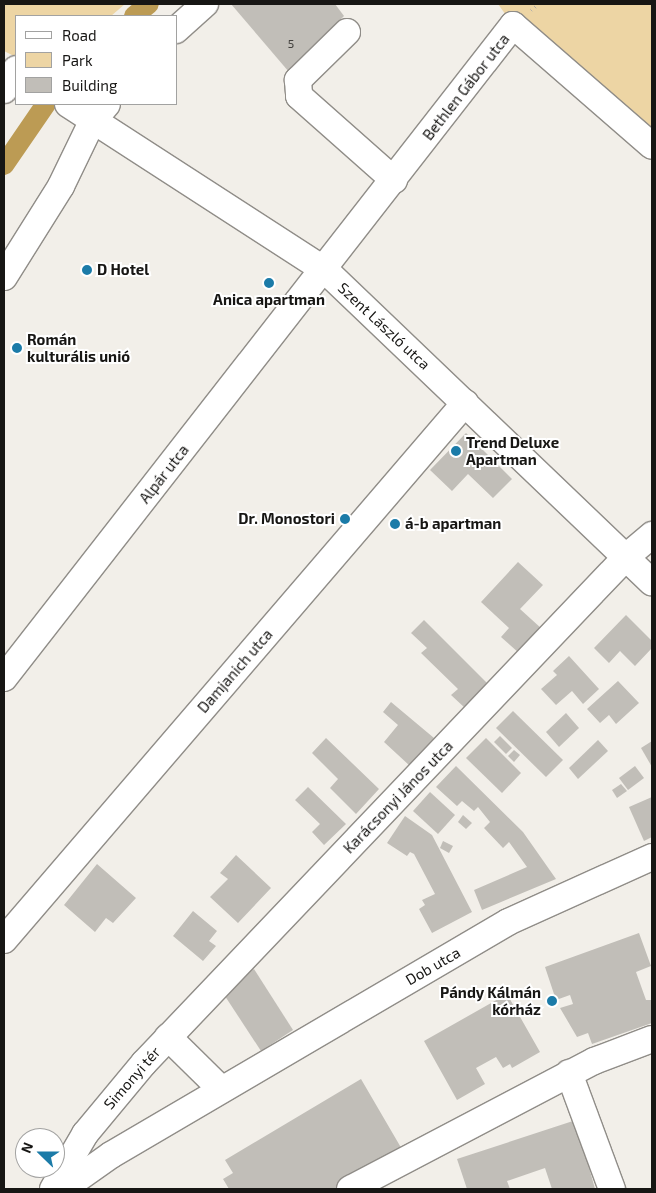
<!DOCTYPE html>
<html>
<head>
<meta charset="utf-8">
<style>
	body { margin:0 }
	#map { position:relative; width:656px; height:1193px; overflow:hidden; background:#f2efe9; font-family:"Exo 2",sans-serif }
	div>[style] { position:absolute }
	.green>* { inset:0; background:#edd5a4 }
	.canal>* { height:20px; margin:-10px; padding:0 10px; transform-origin:10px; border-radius:10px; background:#bc9b54 }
	.building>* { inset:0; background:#c1beb8 }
	.path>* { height:3px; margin-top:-1.5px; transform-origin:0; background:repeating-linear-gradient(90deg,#afada8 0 1px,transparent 0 5px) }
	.roads { filter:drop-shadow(1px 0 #908d88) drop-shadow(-1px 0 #908d88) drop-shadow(0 1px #908d88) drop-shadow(0 -1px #908d88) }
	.minor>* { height:26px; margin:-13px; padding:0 13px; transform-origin:13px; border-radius:13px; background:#fff }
	.dots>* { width:14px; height:14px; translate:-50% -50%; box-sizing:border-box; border:2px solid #fff; border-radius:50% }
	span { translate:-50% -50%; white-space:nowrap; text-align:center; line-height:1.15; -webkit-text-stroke:4px #fff; paint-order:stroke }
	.number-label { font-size:12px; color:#42403d }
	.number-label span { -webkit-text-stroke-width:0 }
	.street-label { font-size:15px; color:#171614 }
	.poi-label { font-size:15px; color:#171614; font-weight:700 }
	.left { translate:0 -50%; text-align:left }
	.right { translate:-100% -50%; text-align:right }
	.frame { position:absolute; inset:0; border:5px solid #171614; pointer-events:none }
	.legend { position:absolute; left:15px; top:15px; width:162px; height:90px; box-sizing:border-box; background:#fff; border:1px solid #a2a2a1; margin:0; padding:6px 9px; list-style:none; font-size:15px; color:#171614 }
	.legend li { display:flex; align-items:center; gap:10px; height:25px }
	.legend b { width:25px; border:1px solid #a2a2a1 }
	.north { position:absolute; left:15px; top:1128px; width:50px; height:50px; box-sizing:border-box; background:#fff; border:1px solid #a2a2a1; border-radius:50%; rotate:292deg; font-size:14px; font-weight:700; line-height:20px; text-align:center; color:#171614 }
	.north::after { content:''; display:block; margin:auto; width:18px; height:22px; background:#1b7ba8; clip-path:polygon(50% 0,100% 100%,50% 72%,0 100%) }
</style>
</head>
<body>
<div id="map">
	<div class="green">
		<div style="clip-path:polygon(4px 4px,125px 4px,111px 16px,16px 16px,16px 57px,4px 51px)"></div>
		<div style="clip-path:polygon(498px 4px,652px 4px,652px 146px,513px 25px)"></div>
	</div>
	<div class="canal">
		<div style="left:134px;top:16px;width:19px;rotate:-39deg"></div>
		<div style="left:4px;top:165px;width:74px;rotate:-55.5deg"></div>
	</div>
	<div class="building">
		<div style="clip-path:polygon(231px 4px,335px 4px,344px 16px,289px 72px)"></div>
		<div style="clip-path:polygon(466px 433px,512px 479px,493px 498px,468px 474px,452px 491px,430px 470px)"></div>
		<div style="clip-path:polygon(518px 562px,543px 585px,520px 609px,542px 629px,519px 653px,501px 637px,509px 628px,481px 602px)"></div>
		<div style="clip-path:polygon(626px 615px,652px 641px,652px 648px,635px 666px,620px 651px,609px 663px,594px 648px)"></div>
		<div style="clip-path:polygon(424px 620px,489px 685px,465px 708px,451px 695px,458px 689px,421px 653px,427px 648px,411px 633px)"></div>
		<div style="clip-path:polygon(569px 656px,599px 689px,583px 704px,572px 691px,556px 705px,541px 689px,557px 675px,553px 671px)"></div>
		<div style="clip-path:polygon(618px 681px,639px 703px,616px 724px,609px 715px,600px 723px,587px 709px)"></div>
		<div style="clip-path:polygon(391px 702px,434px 738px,410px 766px,384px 742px,398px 725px,383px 712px)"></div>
		<div style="clip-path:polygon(513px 711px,563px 760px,546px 777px,496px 728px)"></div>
		<div style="clip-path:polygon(566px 713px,579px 728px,559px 747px,546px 732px)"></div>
		<div style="clip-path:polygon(500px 736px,512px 748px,506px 754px,494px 742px)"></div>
		<div style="clip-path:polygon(326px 738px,379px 789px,356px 814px,330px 788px,338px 779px,312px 753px)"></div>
		<div style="clip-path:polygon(486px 738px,521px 773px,502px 793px,466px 758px)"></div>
		<div style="clip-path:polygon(598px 740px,608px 751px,578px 779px,569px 768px)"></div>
		<div style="clip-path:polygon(652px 741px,652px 767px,641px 748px)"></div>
		<div style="clip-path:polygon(514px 750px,520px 755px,514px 762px,508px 756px)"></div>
		<div style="clip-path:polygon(456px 766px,523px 832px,556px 879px,482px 910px,474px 890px,527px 867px,509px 842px,503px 848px,484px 828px,490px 822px,478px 807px,474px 811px,462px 801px,457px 806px,436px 787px)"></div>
		<div style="clip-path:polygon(635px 766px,644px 778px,628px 790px,619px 778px)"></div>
		<div style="clip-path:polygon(621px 784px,627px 791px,617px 798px,612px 790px)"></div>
		<div style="clip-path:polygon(308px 787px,346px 824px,324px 845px,312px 832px,320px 824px,295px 800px)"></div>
		<div style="clip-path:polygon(430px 792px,455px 815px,438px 834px,413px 811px)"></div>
		<div style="clip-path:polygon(652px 797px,652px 837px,644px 841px,629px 807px)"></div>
		<div style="clip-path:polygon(463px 815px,472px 823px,466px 829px,458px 822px)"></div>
		<div style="clip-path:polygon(405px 816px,432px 835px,472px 912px,432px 933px,419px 909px,425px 905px,422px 900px,435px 894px,414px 854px,410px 852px,407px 856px,387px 843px)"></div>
		<div style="clip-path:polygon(443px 841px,453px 846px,449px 853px,440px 848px)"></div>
		<div style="clip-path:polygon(236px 855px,271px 888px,238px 923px,210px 897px,228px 879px,220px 873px)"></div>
		<div style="clip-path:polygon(97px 864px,136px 898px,113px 923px,106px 918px,95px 932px,64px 905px)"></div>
		<div style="clip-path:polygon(193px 911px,217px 931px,209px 941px,216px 946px,203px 961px,173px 936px)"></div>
		<div style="clip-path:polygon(639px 933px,651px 966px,636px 972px,646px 1000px,652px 1000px,652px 1023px,592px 1044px,588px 1033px,577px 1037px,560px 1008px,573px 1004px,570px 995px,556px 1000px,545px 967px)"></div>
		<div style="clip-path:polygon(254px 969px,293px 1030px,261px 1051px,221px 990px)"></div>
		<div style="clip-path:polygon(507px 994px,540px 1052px,512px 1068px,510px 1064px,503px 1068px,496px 1057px,476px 1068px,485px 1084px,457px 1100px,424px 1041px)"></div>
		<div style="clip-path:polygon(361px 1079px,403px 1151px,339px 1189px,229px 1189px,223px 1179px,233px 1173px,225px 1160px)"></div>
		<div style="clip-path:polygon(576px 1120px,595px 1189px,552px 1189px,545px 1168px,507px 1181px,510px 1189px,467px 1189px,457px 1159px)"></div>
	</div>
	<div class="path">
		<div style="left:531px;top:10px;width:10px;rotate:-37deg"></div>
	</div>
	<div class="roads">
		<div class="minor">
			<div style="left:176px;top:30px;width:39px;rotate:-42deg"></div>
			<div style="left:347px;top:32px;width:69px;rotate:135.6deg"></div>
			<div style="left:298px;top:80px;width:16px;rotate:86deg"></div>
			<div style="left:299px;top:96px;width:127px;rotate:41.5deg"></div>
			<div style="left:4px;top:90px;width:24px;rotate:-60deg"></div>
			<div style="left:68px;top:104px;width:306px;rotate:32.9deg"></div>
			<div style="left:325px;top:270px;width:452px;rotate:43.7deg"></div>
			<div style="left:4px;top:277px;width:107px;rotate:-57.9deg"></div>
			<div style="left:61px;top:186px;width:71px;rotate:-64.2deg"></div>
			<div style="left:92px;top:122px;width:23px;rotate:-50deg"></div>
			<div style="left:4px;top:678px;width:828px;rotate:-52.06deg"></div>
			<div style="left:513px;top:25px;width:184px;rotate:41deg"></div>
			<div style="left:4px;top:940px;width:708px;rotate:-49.35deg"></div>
			<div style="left:168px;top:1037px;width:74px;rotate:44.5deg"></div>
			<div style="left:569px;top:1073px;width:124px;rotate:69.7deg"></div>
			<div style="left:53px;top:1189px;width:64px;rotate:-59.8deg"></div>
			<div style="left:85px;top:1134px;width:92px;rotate:-50.3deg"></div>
			<div style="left:144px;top:1063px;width:700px;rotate:-46.39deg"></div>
			<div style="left:627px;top:556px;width:33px;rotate:-40deg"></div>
			<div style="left:63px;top:1189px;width:59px;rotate:-35.3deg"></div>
			<div style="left:111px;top:1155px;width:460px;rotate:-30.4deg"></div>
			<div style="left:508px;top:922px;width:158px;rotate:-24.3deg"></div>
			<div style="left:350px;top:1189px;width:276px;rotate:-27.7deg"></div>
			<div style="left:594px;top:1061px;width:62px;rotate:-20.8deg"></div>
		</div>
	</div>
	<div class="dots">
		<div style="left:87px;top:270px;background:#1b7ba8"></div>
		<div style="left:269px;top:283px;background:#1b7ba8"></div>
		<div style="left:17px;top:348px;background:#1b7ba8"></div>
		<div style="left:456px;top:451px;background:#1b7ba8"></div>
		<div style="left:345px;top:519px;background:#1b7ba8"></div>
		<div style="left:395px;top:524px;background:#1b7ba8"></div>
		<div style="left:552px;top:1001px;background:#1b7ba8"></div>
	</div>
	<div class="number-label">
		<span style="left:291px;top:44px">5</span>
	</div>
	<div class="street-label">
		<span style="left:466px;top:87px;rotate:-52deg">Bethlen Gábor utca</span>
		<span style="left:384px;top:326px;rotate:43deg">Szent László utca</span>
		<span style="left:164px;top:474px;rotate:-52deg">Alpár utca</span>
		<span style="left:235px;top:671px;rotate:-49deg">Damjanich utca</span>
		<span style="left:398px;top:797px;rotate:-46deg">Karácsonyi János utca</span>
		<span style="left:433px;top:966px;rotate:-30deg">Dob utca</span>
		<span style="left:132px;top:1078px;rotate:-49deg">Simonyi tér</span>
	</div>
	<div class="poi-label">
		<span class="left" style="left:97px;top:270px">D Hotel</span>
		<span style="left:269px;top:300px">Anica apartman</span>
		<span class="left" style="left:27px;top:348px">Román<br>kulturális unió</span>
		<span class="left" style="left:466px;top:451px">Trend Deluxe<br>Apartman</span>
		<span class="right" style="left:335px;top:519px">Dr. Monostori</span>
		<span class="left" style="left:405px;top:524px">á-b apartman</span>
		<span class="right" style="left:541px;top:1001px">Pándy Kálmán<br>kórház</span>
	</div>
	<div class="frame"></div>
	<ul class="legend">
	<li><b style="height:6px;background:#fff"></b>Road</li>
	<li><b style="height:14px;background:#edd5a4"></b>Park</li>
	<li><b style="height:14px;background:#c1beb8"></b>Building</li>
	</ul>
	<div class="north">N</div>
</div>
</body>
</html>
